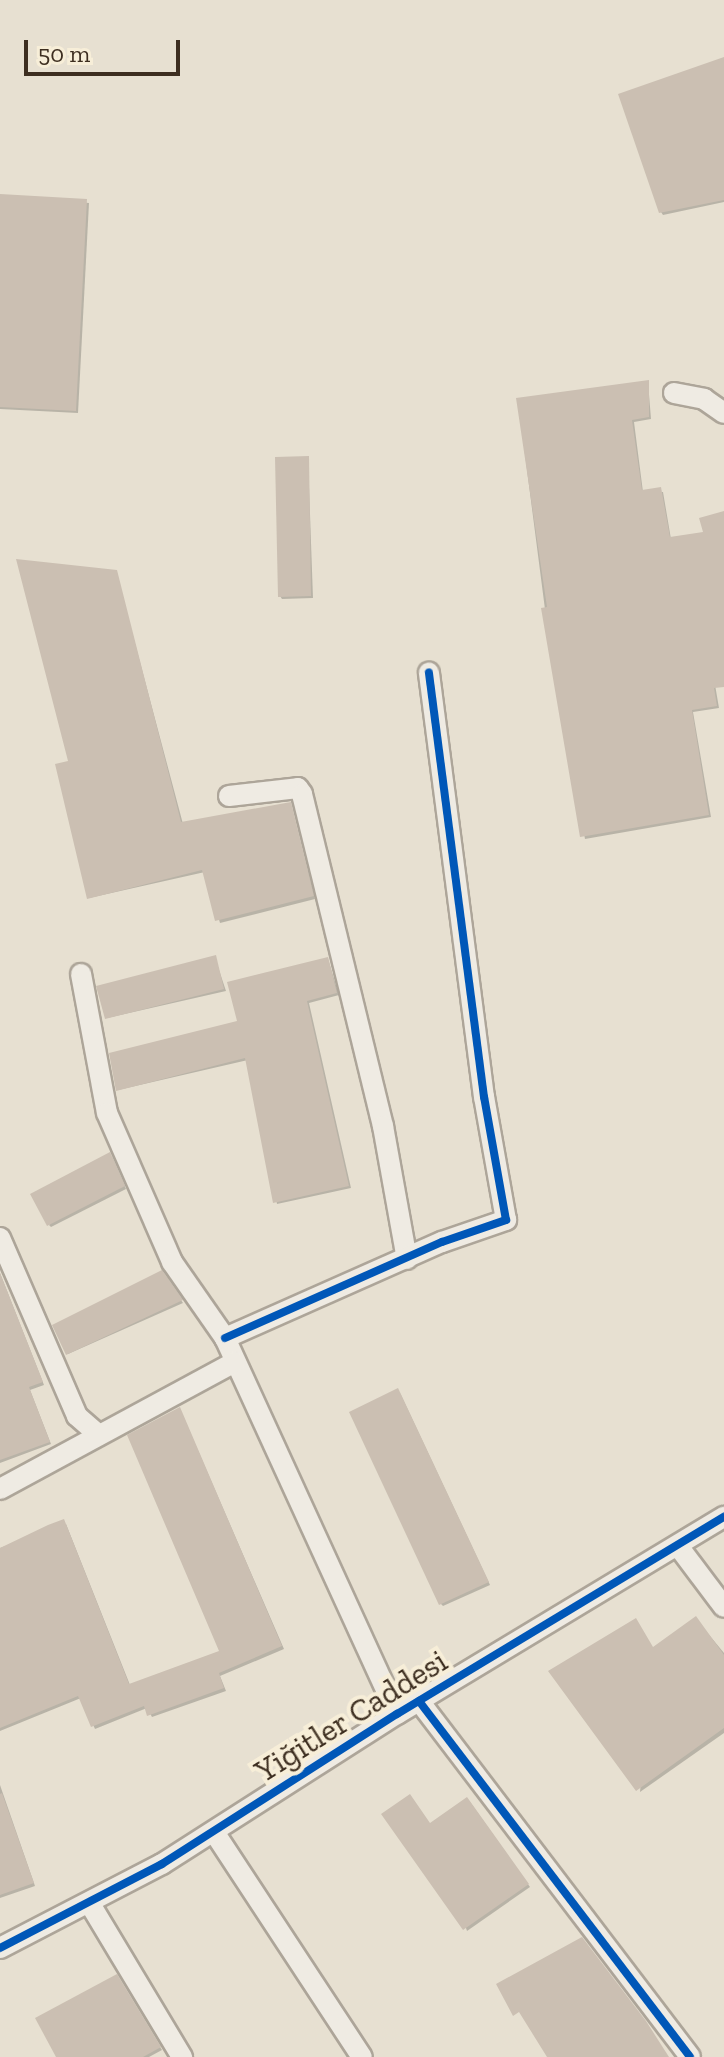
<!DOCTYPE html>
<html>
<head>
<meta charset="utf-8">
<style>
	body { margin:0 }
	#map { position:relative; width:724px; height:2057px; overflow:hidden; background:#e7e0d1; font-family:"Zilla Slab",serif }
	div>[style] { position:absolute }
	.shadow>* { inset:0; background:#0003 }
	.building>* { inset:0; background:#cbbfb2 }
	.roads { filter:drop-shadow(2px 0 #ada599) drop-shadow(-2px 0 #ada599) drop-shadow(0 2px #ada599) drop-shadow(0 -2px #ada599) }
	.street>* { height:20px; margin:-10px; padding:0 10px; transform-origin:10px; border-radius:10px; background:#efebe3 }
	.cycleway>* { height:8px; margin:-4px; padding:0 4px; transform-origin:4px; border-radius:4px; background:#0057b8 }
	span { translate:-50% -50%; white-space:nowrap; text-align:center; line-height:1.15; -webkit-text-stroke:8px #f7eed8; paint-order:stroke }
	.street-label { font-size:32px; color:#3d2e20 }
	.scale { position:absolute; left:24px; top:40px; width:156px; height:36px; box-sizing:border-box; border:4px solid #3d2e20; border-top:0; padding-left:10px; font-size:24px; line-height:28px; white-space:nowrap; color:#3d2e20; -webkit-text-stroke:6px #f7eed8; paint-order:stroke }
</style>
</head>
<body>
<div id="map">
	<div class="shadow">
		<div style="clip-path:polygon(724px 59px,724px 202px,663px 215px,661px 212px)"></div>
		<div style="clip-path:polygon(0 196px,89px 203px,78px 413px,0 409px)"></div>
		<div style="clip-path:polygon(648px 382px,651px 419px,634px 422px,643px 492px,663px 492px,671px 539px,705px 533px,724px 513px,724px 611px,696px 573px,719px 708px,693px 712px,711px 817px,585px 839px,551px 656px,518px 400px)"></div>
		<div style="clip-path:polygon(308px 458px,313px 598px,282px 599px,280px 596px)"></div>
		<div style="clip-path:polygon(116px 572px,183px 824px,290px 804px,315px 899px,220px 923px,205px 872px,89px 898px,71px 763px)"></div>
		<div style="clip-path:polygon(215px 958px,226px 991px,107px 1018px)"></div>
		<div style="clip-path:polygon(328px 959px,339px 995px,309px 1003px,351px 1188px,277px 1204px,248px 1060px,118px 1090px,239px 1022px)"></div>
		<div style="clip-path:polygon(112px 1157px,126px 1189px,51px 1227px,49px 1225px)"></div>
		<div style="clip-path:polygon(0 1273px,44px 1385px,30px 1390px,51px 1444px,0 1463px)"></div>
		<div style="clip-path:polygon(164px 1275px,183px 1303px,68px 1354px,54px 1326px)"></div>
		<div style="clip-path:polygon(400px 1393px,490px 1585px,443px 1606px,441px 1604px)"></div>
		<div style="clip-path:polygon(180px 1409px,284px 1649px,220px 1676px,226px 1691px,152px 1717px,147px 1708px,95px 1729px,81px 1698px,0 1731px,0 1548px,66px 1524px,130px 1685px,222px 1653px)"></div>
		<div style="clip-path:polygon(696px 1619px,724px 1653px,724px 1733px,640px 1792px,654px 1649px)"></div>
		<div style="clip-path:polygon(0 1785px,35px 1886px,0 1898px)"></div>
		<div style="clip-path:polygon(470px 1802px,530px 1887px,467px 1931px,431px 1825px)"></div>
		<div style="clip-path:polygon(119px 1979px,162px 2050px,149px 2057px,59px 2057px)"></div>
	</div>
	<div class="building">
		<div style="clip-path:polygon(724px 57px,724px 200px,659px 213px,618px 94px)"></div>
		<div style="clip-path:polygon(0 194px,87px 199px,76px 411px,0 407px)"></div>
		<div style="clip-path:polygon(649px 380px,649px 417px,632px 420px,642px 490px,661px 487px,670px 537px,703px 532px,699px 518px,724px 511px,724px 687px,714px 688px,717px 706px,692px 710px,709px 815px,580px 837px,541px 608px,547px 607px,516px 398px)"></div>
		<div style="clip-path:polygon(309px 456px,311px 596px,278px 597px,275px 457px)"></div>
		<div style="clip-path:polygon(16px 559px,117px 570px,181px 822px,291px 802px,314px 896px,215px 921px,202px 870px,87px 899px,55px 764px,68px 761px)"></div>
		<div style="clip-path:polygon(216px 955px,224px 989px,105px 1019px,96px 986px)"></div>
		<div style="clip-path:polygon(328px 957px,337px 993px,307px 1001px,349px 1186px,273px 1203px,245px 1058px,116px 1091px,109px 1053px,237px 1021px,227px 982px)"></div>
		<div style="clip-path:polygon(110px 1152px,125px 1186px,47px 1226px,30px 1194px)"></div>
		<div style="clip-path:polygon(162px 1270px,183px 1300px,66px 1355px,52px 1325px)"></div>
		<div style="clip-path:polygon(0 1273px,43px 1382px,29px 1387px,50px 1442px,0 1460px)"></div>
		<div style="clip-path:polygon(398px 1388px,489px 1582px,439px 1605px,349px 1412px)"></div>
		<div style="clip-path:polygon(180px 1407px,282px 1646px,219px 1673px,224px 1688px,147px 1716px,144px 1706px,91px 1727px,78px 1696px,0 1728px,0 1548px,48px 1525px,64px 1519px,129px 1684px,219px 1651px,127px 1435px)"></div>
		<div style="clip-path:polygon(696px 1616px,724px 1655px,724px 1728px,636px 1791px,548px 1671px,636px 1618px,653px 1647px)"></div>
		<div style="clip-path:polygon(2px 1793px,34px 1883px,0 1895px,0 1794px)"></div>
		<div style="clip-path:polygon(410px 1794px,430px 1823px,467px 1797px,529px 1884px,463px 1930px,381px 1814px)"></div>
		<div style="clip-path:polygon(582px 1937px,646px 2021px,669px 2057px,547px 2057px,519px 2012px,513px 2016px,496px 1984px)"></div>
		<div style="clip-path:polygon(117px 1974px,161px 2047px,143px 2057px,56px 2057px,35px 2018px)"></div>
	</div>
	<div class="roads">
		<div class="street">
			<div style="left:674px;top:393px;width:31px;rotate:11deg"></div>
			<div style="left:704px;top:399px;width:24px;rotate:35deg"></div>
			<div style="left:229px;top:796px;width:69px;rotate:-6.6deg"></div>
			<div style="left:298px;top:788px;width:7px;rotate:56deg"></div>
			<div style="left:302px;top:794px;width:342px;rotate:76.3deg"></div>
			<div style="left:383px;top:1126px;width:135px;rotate:79.8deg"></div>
			<div style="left:81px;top:974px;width:141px;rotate:79.4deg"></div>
			<div style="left:107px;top:1113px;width:163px;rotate:66.4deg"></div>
			<div style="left:172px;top:1262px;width:93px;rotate:55.1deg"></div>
			<div style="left:225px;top:1338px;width:413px;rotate:65.4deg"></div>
			<div style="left:0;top:1238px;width:194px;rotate:66.6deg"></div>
			<div style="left:77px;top:1416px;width:29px;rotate:41deg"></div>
			<div style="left:225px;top:1338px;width:237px;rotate:-23.9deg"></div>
			<div style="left:442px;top:1242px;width:68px;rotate:-19deg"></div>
			<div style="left:506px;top:1220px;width:125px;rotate:-100.1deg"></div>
			<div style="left:484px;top:1097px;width:428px;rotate:-97.4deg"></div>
			<div style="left:0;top:1489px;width:267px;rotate:-28.4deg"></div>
			<div style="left:678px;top:1546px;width:76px;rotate:53deg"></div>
			<div style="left:419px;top:1701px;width:447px;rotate:52.7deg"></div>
			<div style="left:214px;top:1832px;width:269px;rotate:56.7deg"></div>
			<div style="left:90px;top:1904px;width:179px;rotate:59deg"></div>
			<div style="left:0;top:1948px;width:182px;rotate:-27.4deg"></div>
			<div style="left:162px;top:1864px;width:279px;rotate:-32.6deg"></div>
			<div style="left:397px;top:1714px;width:382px;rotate:-31.1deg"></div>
		</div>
	</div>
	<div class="cycleway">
		<div style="left:225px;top:1338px;width:237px;rotate:-23.9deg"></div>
		<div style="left:442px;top:1242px;width:68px;rotate:-19deg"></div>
		<div style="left:506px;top:1220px;width:125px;rotate:-100.1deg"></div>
		<div style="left:484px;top:1097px;width:428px;rotate:-97.4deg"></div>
		<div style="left:419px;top:1701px;width:447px;rotate:52.7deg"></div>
		<div style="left:0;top:1948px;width:182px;rotate:-27.4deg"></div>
		<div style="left:162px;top:1864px;width:279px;rotate:-32.6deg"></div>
		<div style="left:397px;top:1714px;width:382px;rotate:-31.1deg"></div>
	</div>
	<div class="street-label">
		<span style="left:351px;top:1716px;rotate:-32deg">Yiğitler Caddesi</span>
	</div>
	<div class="scale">50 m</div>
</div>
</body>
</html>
